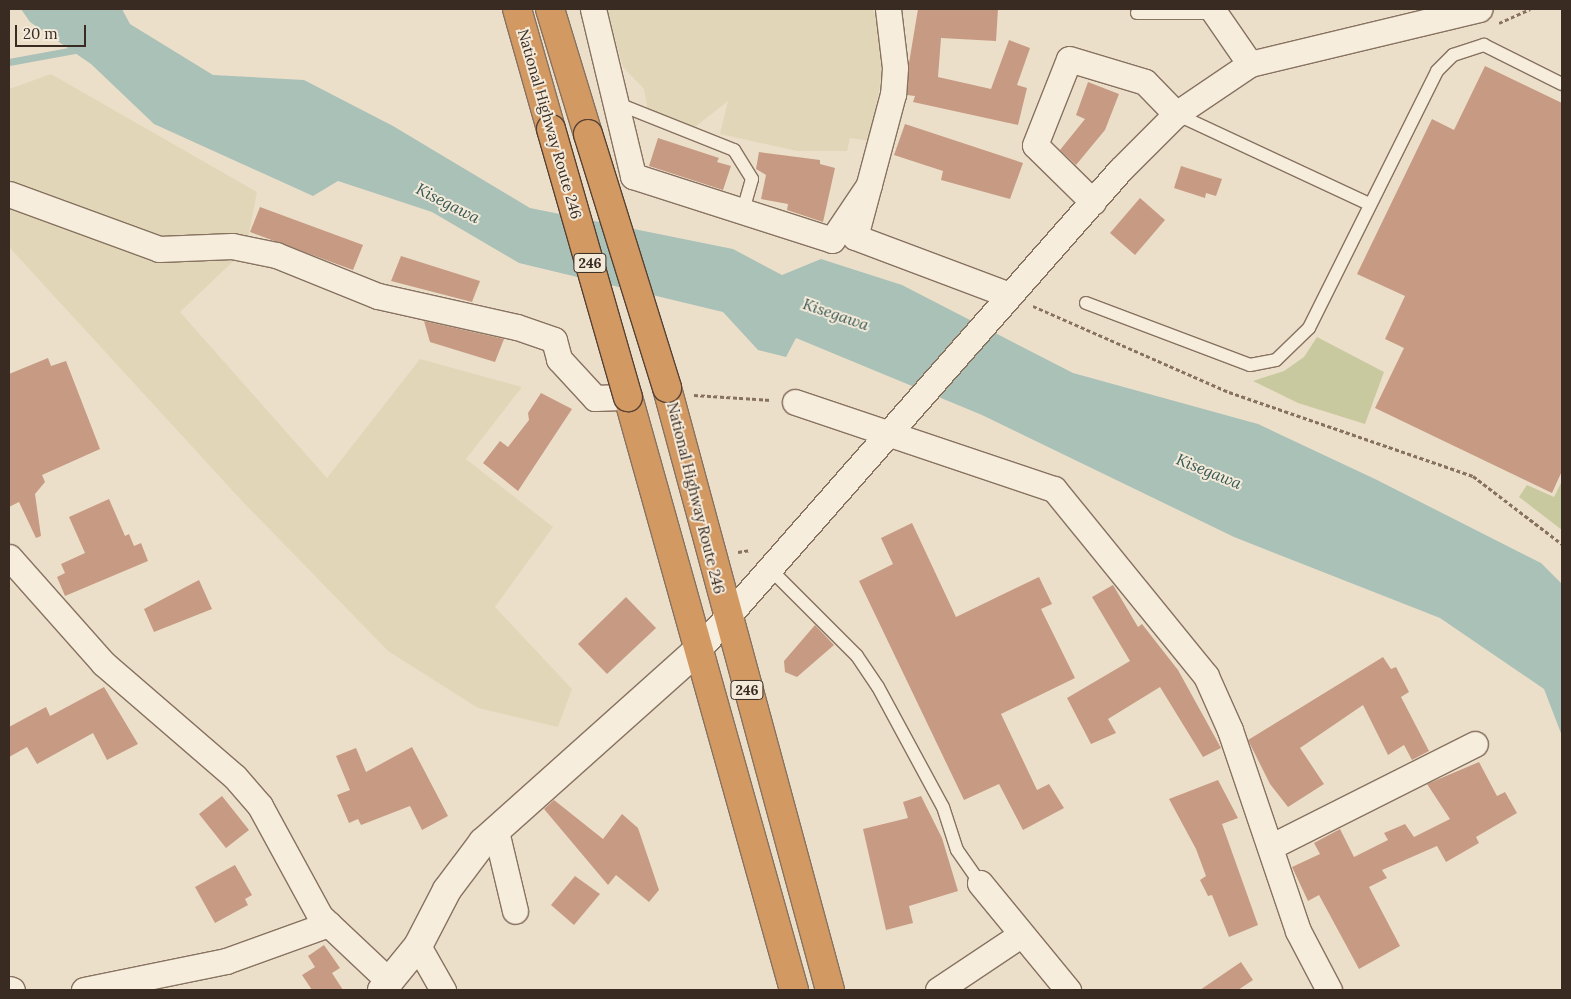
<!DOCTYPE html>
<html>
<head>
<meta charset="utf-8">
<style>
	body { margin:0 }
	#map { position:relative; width:1571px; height:999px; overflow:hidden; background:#ecdfca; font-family:Lora,serif }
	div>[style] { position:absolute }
	.farmland>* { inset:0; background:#e1d7b8 }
	.green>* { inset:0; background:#c8c99f }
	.water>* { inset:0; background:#aac1b8 }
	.stream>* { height:7px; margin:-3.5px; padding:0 3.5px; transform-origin:3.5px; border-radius:3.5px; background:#aac1b8 }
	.building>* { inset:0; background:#c79a83 }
	.path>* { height:3px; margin-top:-1.5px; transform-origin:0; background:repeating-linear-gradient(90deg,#877260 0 4px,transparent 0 6.5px) }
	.roads { filter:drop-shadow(1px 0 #877260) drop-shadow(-1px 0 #877260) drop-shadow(0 1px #877260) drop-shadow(0 -1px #877260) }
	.lane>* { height:12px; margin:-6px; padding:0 6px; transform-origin:6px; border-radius:6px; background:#f7eddd }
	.street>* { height:25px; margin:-12.5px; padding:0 12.5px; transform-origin:12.5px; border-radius:12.5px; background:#f7eddd }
	.secondary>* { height:28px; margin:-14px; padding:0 14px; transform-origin:14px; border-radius:14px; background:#f7eddd }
	.highway>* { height:28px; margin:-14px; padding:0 14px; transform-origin:14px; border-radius:14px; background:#d39963 }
	.bridges { filter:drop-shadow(1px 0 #564133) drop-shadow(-1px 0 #564133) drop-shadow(0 1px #564133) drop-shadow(0 -1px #564133) }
	.highway-bridge>* { height:28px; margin:-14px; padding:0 14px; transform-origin:14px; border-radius:14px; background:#d39963 }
	span { translate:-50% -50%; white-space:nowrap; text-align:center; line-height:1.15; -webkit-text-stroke:4px #f4eada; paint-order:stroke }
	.shield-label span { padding:1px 4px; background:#f4eada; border:1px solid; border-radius:4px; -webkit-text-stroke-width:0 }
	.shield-label { font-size:14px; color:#392b22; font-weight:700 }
	.street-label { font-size:15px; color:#392b22 }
	.water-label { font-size:16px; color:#335752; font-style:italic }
	.frame { position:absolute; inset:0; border:10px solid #392b22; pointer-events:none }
	.scale { position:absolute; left:15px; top:25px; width:71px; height:22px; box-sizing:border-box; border:2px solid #392b22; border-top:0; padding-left:6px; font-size:15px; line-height:18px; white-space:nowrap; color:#392b22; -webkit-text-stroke:4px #f4eada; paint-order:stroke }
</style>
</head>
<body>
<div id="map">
	<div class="farmland">
		<div style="clip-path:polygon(606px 9px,873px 9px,881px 40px,881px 80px,869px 141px,850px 138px,847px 151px,797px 151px,720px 134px,728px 101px,691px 130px,648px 111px,644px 89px,623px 67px)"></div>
		<div style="clip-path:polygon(51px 74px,257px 192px,246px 249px,180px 312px,327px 478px,420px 359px,522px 387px,466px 459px,553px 527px,495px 607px,572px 689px,558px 727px,478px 708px,388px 651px,242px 501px,9px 247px,9px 89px)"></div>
	</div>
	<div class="green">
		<div style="clip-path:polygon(1317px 337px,1384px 372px,1365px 424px,1298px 403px,1253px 381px,1284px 371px,1304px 357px)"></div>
		<div style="clip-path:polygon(1562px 481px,1562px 530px,1519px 497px,1527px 485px,1554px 497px)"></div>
	</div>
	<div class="water">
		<div style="clip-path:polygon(21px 9px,122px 9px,130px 24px,213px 75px,304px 80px,393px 126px,530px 208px,733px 249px,782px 275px,821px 259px,902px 285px,1073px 373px,1258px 424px,1375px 479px,1541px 563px,1562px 584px,1562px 736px,1544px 689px,1440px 618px,1234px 537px,982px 415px,796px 338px,786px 357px,758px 350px,723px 312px,519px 263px,432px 212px,338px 181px,313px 196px,154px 124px,91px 64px,30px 22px)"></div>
	</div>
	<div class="stream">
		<div style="left:9px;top:62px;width:72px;rotate:-10.4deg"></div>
	</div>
	<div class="building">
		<div style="clip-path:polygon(918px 9px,998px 9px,996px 41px,941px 38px,938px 77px,991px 89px,1009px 40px,1030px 48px,1017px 85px,1027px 88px,1018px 125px,913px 102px,915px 96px,907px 95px,909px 63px)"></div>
		<div style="clip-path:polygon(1485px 66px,1562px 103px,1562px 471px,1552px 493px,1375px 408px,1404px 348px,1385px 339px,1405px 296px,1357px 274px,1432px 119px,1454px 130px)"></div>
		<div style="clip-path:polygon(1088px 82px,1119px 94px,1105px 130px,1076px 165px,1060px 150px,1085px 119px,1076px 115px)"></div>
		<div style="clip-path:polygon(905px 124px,1023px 163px,1010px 199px,941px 180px,943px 171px,894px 155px)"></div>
		<div style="clip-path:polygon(658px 138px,719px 158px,717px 162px,731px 166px,723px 190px,649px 166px)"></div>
		<div style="clip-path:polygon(759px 152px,820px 160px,820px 164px,835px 168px,823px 222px,787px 210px,788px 204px,761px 199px,766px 175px,756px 169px)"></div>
		<div style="clip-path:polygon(1181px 166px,1222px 179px,1216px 196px,1206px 193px,1205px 198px,1174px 188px)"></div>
		<div style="clip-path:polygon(1140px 198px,1165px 220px,1135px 255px,1110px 233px)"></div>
		<div style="clip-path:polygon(260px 207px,363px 245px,353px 270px,250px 232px)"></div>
		<div style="clip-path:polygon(401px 256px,480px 281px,472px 302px,391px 281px)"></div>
		<div style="clip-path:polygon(424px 321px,504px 339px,495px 362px,430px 342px)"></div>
		<div style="clip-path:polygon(48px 358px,51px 366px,66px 361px,100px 449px,42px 475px,45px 482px,35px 494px,41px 536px,36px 538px,19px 502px,9px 507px,9px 374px)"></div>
		<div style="clip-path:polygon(541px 393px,572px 409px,518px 491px,483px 463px,500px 441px,508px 447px,529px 420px,528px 413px)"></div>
		<div style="clip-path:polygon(109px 499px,125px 536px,129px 534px,134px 546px,141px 543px,148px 561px,65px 596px,57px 577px,65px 573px,61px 564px,85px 553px,69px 517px)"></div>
		<div style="clip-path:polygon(912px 523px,956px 617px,1039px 577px,1052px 604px,1041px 609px,1075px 678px,1001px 714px,1037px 790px,1049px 784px,1064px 808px,1023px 830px,999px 784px,964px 800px,859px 581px,893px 564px,881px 538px)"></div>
		<div style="clip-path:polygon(199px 580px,212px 609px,154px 632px,144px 609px)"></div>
		<div style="clip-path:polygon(1113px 585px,1138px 627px,1142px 624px,1178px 670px,1221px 748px,1203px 757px,1160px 687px,1108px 719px,1116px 733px,1091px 744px,1067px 698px,1130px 661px,1092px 597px)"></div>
		<div style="clip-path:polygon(626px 597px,656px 628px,607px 674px,578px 644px)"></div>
		<div style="clip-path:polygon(815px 625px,834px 645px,797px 677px,785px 672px,784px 661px)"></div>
		<div style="clip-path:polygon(1383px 657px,1391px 669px,1396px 667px,1409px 692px,1401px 697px,1429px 751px,1412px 760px,1404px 745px,1388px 755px,1363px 705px,1300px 748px,1324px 784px,1288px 807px,1270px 784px,1248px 740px)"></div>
		<div style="clip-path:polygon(104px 687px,138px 744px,107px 760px,93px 733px,37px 764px,27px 747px,9px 757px,9px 727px,46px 707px,50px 716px)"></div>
		<div style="clip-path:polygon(412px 747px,448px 816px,422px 830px,410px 806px,361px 825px,358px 819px,349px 823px,337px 795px,350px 790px,336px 756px,356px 748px,366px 772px)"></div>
		<div style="clip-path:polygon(1479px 762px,1497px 796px,1505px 792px,1517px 813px,1476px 837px,1479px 843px,1446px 862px,1437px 846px,1382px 870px,1387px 878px,1369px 887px,1400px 946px,1359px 969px,1319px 895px,1308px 901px,1292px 867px,1320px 854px,1314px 843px,1340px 829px,1354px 857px,1388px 840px,1384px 833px,1405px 824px,1414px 837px,1450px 819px,1427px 784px)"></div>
		<div style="clip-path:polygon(1218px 780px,1238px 818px,1222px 824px,1258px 925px,1229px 937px,1212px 895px,1208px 896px,1200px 880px,1206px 876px,1196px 849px,1169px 799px)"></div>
		<div style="clip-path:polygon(222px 796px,249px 830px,226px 848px,199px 814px)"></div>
		<div style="clip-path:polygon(921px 796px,942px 838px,958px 891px,909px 906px,913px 923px,886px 930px,863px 829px,908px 818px,903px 802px)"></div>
		<div style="clip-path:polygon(554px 800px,603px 839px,622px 814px,638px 828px,659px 890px,649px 902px,616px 875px,608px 885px,544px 809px)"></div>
		<div style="clip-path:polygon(235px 865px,252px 895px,245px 899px,248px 905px,215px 923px,195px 887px)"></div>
		<div style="clip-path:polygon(575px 876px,600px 894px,574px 925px,551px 905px)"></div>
		<div style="clip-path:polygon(324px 945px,340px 968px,332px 973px,343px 990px,312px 990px,302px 975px,315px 967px,308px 956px)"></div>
		<div style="clip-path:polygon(1241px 962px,1253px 980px,1238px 990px,1200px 990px)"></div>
	</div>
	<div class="path">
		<div style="left:1499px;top:23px;width:34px;rotate:-24deg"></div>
		<div style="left:1033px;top:306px;width:214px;rotate:23.7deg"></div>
		<div style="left:1229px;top:392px;width:258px;rotate:19deg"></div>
		<div style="left:1473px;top:476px;width:112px;rotate:37.4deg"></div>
		<div style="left:694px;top:395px;width:78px;rotate:3.7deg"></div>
		<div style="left:738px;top:552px;width:13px;rotate:-9deg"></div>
	</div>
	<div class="roads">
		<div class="lane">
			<div style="left:1137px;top:13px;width:77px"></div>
			<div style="left:616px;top:103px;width:127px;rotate:21.7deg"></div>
			<div style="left:734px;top:150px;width:34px;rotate:58deg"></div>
			<div style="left:752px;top:179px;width:33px;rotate:106deg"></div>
			<div style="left:1176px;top:114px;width:213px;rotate:25deg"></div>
			<div style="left:1086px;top:303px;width:175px;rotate:20.7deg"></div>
			<div style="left:1250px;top:365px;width:26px;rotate:-11deg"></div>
			<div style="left:1276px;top:360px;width:46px;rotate:-44.1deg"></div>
			<div style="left:1309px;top:328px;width:287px;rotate:-63.5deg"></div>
			<div style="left:1437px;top:71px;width:23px;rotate:-45deg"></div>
			<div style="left:1453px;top:55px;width:33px;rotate:-18deg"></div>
			<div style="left:1484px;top:45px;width:87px;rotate:26.6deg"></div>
			<div style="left:772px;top:571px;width:120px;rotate:45deg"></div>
			<div style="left:857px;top:656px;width:37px;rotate:56deg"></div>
			<div style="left:878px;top:687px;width:136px;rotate:61.6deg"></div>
			<div style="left:943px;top:807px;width:45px;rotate:72deg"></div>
			<div style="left:957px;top:850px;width:40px;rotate:55.1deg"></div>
		</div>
		<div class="street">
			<div style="left:593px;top:9px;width:172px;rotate:76.5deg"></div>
			<div style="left:633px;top:176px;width:209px;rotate:17.8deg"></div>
			<div style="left:832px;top:240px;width:66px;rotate:-56.1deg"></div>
			<div style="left:888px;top:9px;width:59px;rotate:83.2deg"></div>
			<div style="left:895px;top:68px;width:26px;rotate:94deg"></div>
			<div style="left:893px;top:94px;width:148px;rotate:104.9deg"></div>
			<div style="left:855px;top:237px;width:165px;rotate:20.6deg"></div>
			<div style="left:1212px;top:9px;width:67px;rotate:55.4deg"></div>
			<div style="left:9px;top:194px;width:160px;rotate:20.1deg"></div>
			<div style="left:159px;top:249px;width:73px;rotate:-2.4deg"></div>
			<div style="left:232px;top:246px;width:45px;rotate:11.6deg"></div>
			<div style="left:276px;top:255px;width:110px;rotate:21.9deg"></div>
			<div style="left:378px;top:296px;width:142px;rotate:12.6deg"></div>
			<div style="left:517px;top:327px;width:39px;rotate:19deg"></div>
			<div style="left:554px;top:340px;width:20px;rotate:75deg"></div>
			<div style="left:559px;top:359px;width:53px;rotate:47.3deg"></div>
			<div style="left:595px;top:398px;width:33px;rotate:-2deg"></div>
			<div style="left:1093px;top:202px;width:81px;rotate:-135.5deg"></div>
			<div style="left:1035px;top:145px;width:92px;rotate:-68.4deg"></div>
			<div style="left:1069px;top:59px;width:79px;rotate:16.8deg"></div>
			<div style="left:1145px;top:82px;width:45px;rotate:45.9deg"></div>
			<div style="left:795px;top:402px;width:273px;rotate:18.6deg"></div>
			<div style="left:1054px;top:489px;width:241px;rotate:50.9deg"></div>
			<div style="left:1206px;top:676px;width:59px;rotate:66deg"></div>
			<div style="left:1230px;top:730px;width:212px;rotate:71.3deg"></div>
			<div style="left:1298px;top:931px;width:67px;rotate:62.3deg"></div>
			<div style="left:9px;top:557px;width:142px;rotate:48.4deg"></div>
			<div style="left:103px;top:663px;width:174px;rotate:40.8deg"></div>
			<div style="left:235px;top:777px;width:38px;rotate:49deg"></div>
			<div style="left:260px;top:806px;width:125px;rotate:61.4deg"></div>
			<div style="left:320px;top:916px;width:96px;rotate:43.3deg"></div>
			<div style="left:698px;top:650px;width:639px;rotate:-48.68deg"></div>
			<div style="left:1120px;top:170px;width:79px;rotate:-45deg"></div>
			<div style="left:1176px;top:114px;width:89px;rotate:-34deg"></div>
			<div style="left:1250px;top:64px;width:236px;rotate:-13.5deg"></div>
			<div style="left:496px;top:831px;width:82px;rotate:76.6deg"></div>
			<div style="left:1272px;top:846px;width:227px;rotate:-26.7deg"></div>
			<div style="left:980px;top:883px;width:139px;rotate:50.6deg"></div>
			<div style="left:418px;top:946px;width:51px;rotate:60.4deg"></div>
			<div style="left:9px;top:989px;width:3px;rotate:18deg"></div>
			<div style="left:84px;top:990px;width:145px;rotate:-11.5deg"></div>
			<div style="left:226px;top:961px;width:109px;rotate:-19.8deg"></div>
			<div style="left:938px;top:990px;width:97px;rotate:-33.7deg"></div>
		</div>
		<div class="secondary">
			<div style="left:382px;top:990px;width:57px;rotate:-50.7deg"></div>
			<div style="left:418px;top:946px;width:63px;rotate:-62.6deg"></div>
			<div style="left:447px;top:890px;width:60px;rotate:-53.1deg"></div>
			<div style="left:483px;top:842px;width:288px;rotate:-41.8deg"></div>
		</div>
		<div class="highway">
			<div style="left:517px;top:9px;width:125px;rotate:74.2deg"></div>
			<div style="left:550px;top:9px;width:131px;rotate:73.1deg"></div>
			<div style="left:667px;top:388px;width:624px;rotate:74.85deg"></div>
			<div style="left:628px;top:397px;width:616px;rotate:74.36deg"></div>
		</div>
	</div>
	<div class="bridges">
		<div class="highway-bridge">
			<div style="left:551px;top:129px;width:279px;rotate:74deg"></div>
			<div style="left:588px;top:134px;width:266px;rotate:72.7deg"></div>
		</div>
	</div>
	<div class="shield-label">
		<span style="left:590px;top:263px">246</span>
		<span style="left:747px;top:690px">246</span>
	</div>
	<div class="street-label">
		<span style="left:550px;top:124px;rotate:74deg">National Highway Route 246</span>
		<span style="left:696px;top:498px;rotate:76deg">National Highway Route 246</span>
	</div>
	<div class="water-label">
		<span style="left:448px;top:203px;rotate:27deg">Kisegawa</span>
		<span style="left:836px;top:314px;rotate:19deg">Kisegawa</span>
		<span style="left:1209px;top:471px;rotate:22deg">Kisegawa</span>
	</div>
	<div class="frame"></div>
	<div class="scale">20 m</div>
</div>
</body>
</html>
